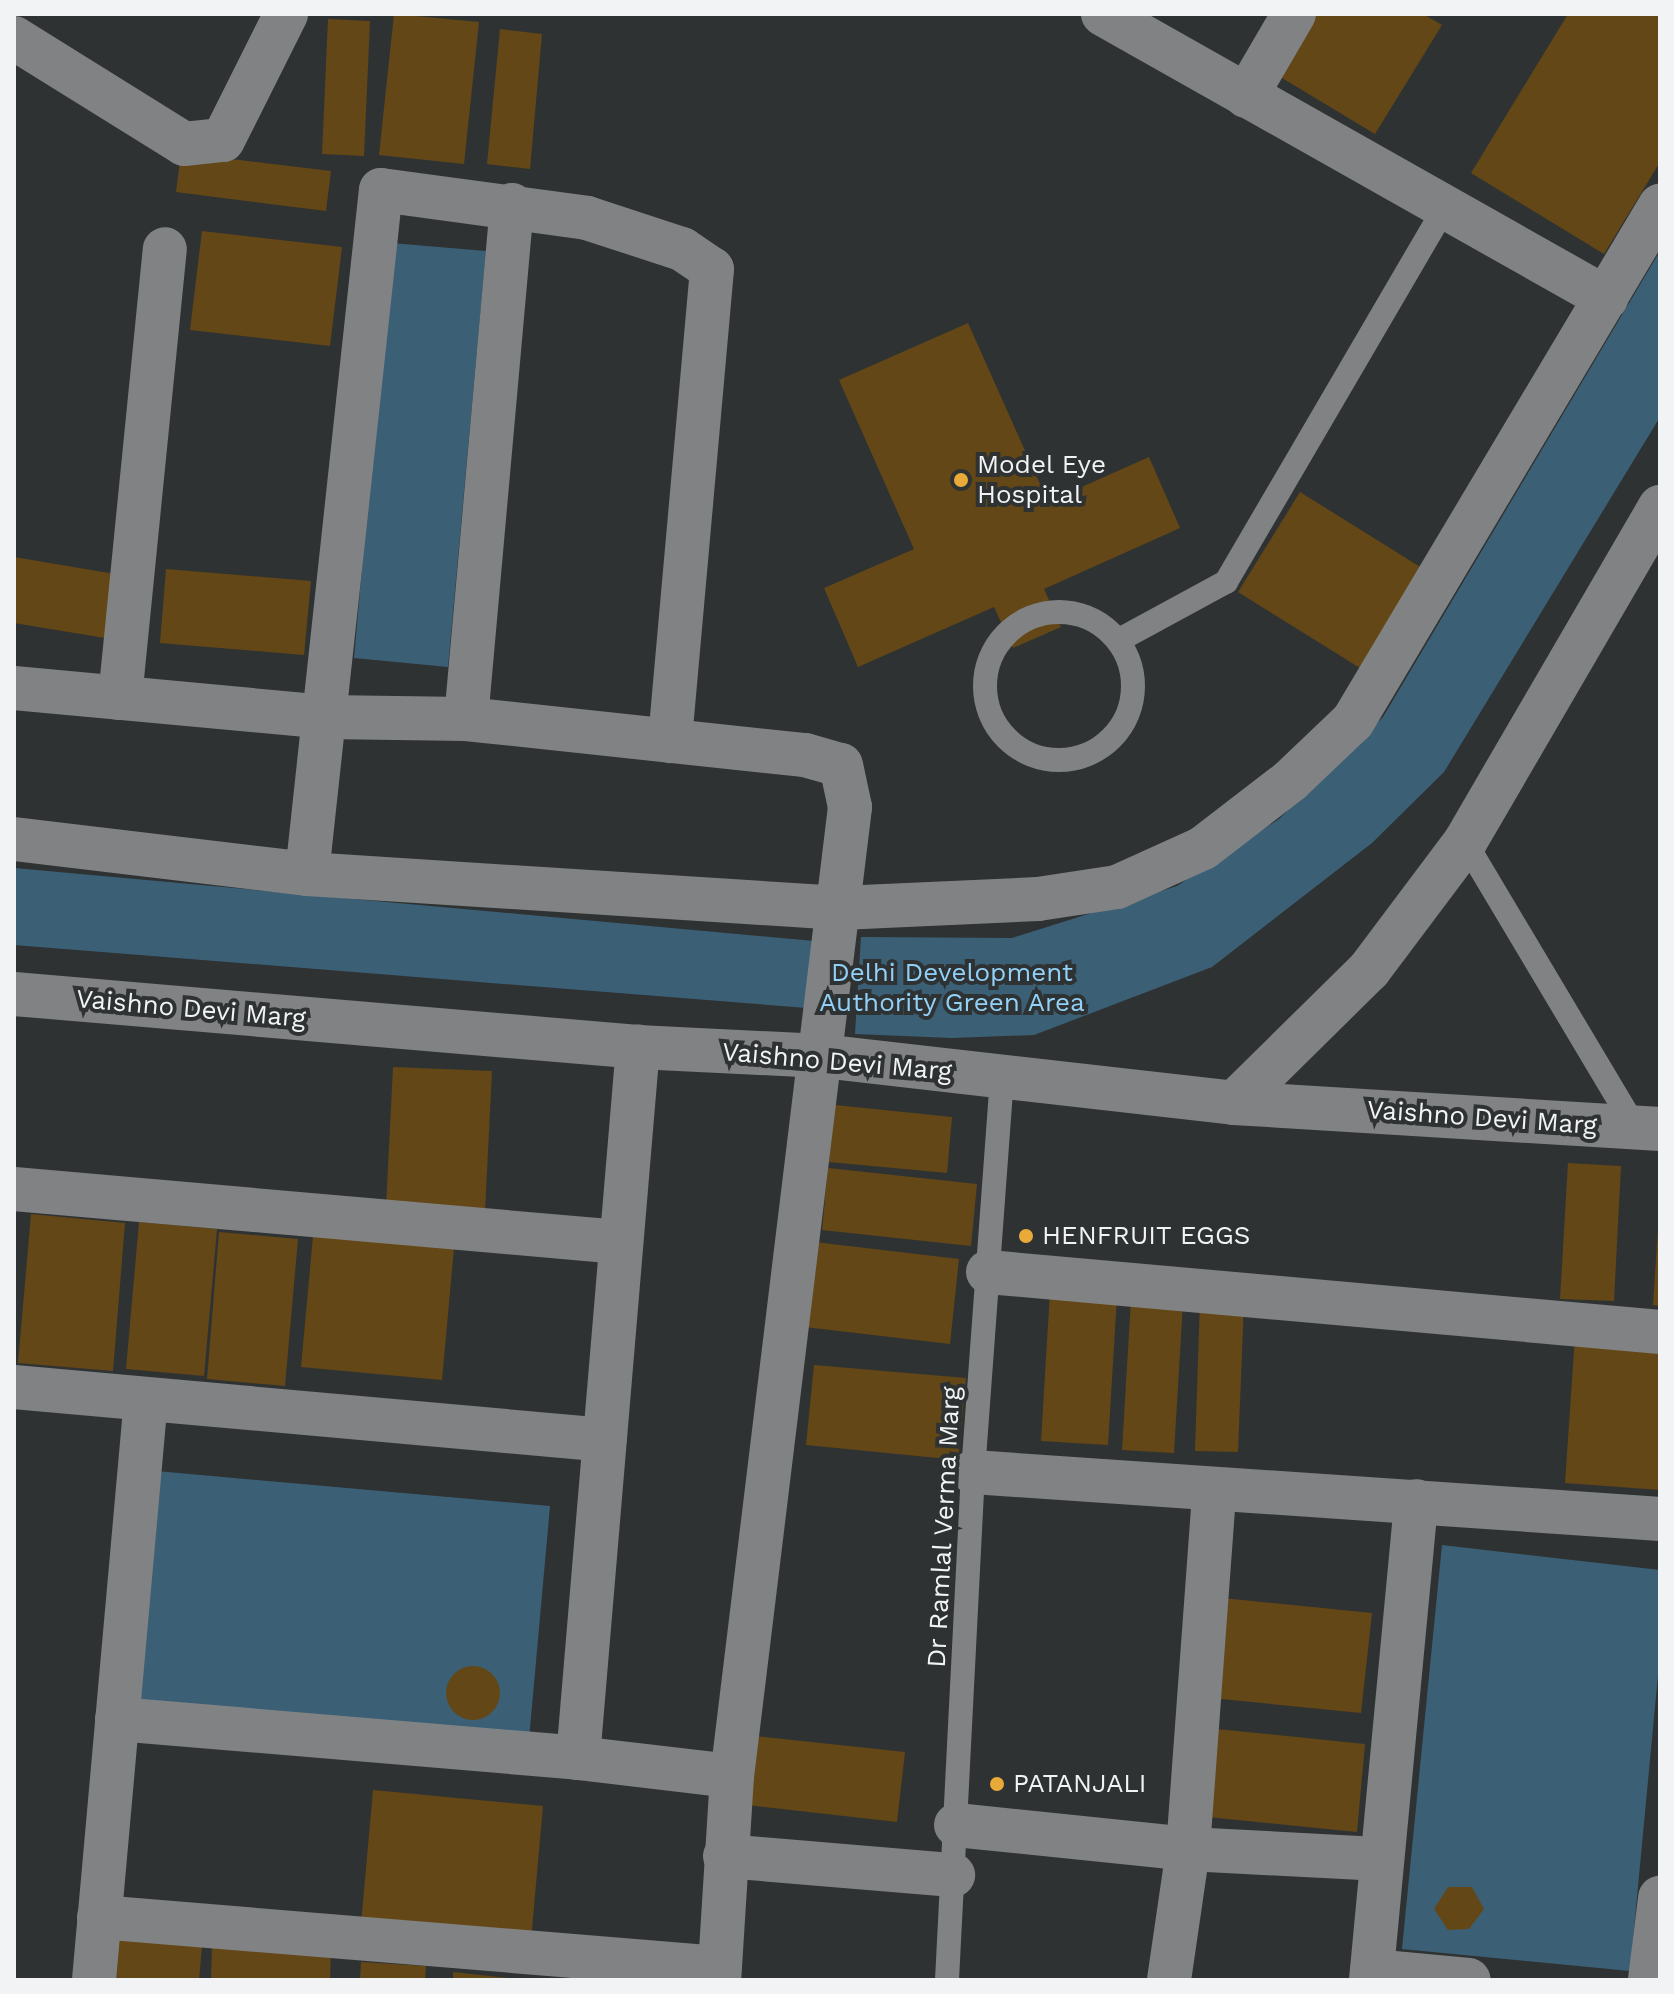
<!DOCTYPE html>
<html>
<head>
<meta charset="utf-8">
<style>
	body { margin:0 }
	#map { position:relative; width:1674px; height:1994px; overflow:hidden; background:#2f3233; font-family:"Work Sans",sans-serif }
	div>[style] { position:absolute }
	.green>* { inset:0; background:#3b6076 }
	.building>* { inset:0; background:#634716 }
	.round { border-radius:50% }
	.service>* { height:24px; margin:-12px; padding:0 12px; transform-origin:12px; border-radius:12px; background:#808284 }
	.service>.ring { margin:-12px; padding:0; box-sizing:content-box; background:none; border:24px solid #808284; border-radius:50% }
	.minor>* { height:44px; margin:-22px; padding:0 22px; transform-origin:22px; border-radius:22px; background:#808284 }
	.tertiary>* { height:44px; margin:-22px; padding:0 22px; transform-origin:22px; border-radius:22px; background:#808284 }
	.dots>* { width:22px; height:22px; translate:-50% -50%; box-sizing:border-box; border:4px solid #2f3233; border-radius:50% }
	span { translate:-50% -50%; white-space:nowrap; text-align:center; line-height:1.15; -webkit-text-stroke:8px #2f3233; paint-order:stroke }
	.poi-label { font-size:26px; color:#f1f3f4 }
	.left { translate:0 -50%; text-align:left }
	.park-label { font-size:26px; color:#92d1f7 }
	.street-label { font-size:26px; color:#f1f3f4 }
	.frame { position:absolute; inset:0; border:16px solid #f1f3f4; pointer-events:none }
</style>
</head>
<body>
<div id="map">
	<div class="green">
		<div style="clip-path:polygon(391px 243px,486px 251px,448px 667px,354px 658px)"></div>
		<div style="clip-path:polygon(1660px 251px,1660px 417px,1444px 772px,1372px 843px,1212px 967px,1034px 1035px,952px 1038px,855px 1034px,861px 937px,1012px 938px,1177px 886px,1279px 819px,1383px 717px)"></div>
		<div style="clip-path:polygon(14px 868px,814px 941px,807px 1008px,14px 945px)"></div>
		<div style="clip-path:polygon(156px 1471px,550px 1506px,529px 1739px,136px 1704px)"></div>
		<div style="clip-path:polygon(1442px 1545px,1660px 1570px,1660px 1654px,1630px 1971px,1402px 1949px)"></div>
	</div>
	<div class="building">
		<div style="clip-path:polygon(394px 14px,479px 22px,464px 164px,379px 155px)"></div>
		<div style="clip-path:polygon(1314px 14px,1423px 14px,1442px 25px,1375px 134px,1277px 75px)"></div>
		<div style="clip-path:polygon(1568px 14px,1660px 14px,1660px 162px,1604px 254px,1471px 173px)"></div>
		<div style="clip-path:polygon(328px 19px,370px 21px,364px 156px,322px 154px)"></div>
		<div style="clip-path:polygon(500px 29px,542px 34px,530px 169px,487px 164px)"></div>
		<div style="clip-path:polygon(181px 153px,331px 171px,326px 211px,176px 192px)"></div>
		<div style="clip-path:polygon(202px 231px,342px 247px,330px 346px,190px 330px)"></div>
		<div style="clip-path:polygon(968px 323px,1048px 502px,1149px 457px,1180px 528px,1044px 589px,1061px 627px,1013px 648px,994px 607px,858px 667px,824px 588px,914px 549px,839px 380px)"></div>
		<div style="clip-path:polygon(1300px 492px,1430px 573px,1368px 673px,1238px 592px)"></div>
		<div style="clip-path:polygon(14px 557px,115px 574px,105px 638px,14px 623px)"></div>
		<div style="clip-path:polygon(166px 569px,311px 581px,304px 655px,160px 643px)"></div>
		<div style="clip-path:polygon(393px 1067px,492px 1071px,485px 1212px,386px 1207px)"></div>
		<div style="clip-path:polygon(835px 1105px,952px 1117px,947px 1173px,829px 1162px)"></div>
		<div style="clip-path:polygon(1568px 1163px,1621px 1166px,1614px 1301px,1560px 1299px)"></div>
		<div style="clip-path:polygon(828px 1168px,977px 1184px,971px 1246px,822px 1230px)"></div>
		<div style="clip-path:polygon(31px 1214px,125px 1223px,113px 1371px,18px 1363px)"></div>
		<div style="clip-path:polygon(139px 1222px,217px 1229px,204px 1376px,126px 1369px)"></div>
		<div style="clip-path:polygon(1658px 1228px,1660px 1228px,1660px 1306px,1653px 1305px)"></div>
		<div style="clip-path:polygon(219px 1232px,298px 1239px,285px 1386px,207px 1379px)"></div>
		<div style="clip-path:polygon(313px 1236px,454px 1248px,442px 1380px,301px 1367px)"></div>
		<div style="clip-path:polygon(806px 1241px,959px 1259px,950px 1344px,796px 1326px)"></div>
		<div style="clip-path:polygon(1050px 1292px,1117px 1296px,1108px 1445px,1041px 1441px)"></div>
		<div style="clip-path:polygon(1131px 1300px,1183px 1303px,1174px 1453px,1122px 1450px)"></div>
		<div style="clip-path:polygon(1200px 1300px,1244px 1302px,1238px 1452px,1195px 1451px)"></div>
		<div style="clip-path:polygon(1575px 1336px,1660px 1342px,1660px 1490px,1565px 1483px)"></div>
		<div style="clip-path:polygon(814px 1365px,966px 1378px,958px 1460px,806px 1445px)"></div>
		<div style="clip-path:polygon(1222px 1598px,1372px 1613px,1361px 1713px,1211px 1698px)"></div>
		<div class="round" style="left:446px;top:1666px;width:54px;height:54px"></div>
		<div style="clip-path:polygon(1217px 1729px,1365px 1744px,1357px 1832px,1208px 1817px)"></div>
		<div style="clip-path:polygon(755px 1736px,905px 1752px,897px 1822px,747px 1805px)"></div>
		<div style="clip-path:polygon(373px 1790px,543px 1806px,531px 1940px,361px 1924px)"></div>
		<div style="clip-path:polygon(1448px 1887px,1472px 1887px,1484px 1909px,1469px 1929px,1448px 1930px,1434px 1909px)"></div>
		<div style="clip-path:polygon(108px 1937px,202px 1946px,199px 1980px,104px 1980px)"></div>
		<div style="clip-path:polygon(212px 1944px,331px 1949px,330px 1980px,211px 1980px)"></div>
		<div style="clip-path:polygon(361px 1962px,426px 1966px,425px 1980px,360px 1980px)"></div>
		<div style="clip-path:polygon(453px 1972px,508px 1978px,508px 1980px,453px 1980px)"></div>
	</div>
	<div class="service">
		<div class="ring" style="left:985px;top:612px;width:124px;height:124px"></div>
		<div style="left:1119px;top:640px;width:122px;rotate:-28.5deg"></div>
		<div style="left:1226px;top:582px;width:434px;rotate:-59.7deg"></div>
		<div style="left:1465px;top:842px;width:332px;rotate:59.2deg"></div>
		<div style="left:947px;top:1980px;width:509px;rotate:-87.07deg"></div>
		<div style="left:973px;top:1472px;width:395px;rotate:-85.8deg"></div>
	</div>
	<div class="minor">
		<div style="left:1103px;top:14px;width:578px;rotate:29.45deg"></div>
		<div style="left:14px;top:38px;width:200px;rotate:31.9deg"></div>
		<div style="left:184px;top:144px;width:39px;rotate:-6deg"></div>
		<div style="left:223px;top:140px;width:141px;rotate:-63.4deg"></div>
		<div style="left:1246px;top:96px;width:95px;rotate:-59.7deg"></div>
		<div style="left:512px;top:205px;width:516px;rotate:95.11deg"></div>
		<div style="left:466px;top:719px;width:341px;rotate:6.1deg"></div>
		<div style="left:805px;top:755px;width:37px;rotate:16deg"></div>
		<div style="left:841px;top:765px;width:43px;rotate:77.9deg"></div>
		<div style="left:850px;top:807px;width:976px;rotate:96.94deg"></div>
		<div style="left:732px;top:1776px;width:204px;rotate:93.6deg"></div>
		<div style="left:14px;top:688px;width:313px;rotate:5.3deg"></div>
		<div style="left:326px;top:717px;width:140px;rotate:0.8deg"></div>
		<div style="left:120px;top:698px;width:451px;rotate:-84.3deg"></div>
		<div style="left:14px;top:839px;width:295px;rotate:6.8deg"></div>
		<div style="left:307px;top:874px;width:534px;rotate:3.65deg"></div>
		<div style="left:840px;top:908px;width:198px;rotate:-2.6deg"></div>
		<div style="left:1038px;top:899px;width:80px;rotate:-8.6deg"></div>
		<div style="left:1117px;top:887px;width:94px;rotate:-24.4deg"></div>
		<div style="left:1203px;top:848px;width:110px;rotate:-37.6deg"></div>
		<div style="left:1290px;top:781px;width:87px;rotate:-43.6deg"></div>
		<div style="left:1353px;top:721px;width:600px;rotate:-59.2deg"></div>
		<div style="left:307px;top:874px;width:688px;rotate:-83.83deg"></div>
		<div style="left:381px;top:190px;width:208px;rotate:7.7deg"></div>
		<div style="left:587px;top:218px;width:100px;rotate:18.1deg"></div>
		<div style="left:682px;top:249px;width:36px;rotate:34deg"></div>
		<div style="left:712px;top:269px;width:474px;rotate:95.1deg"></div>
		<div style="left:1234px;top:1103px;width:190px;rotate:-44.6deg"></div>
		<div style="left:1369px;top:970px;width:160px;rotate:-53.1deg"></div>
		<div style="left:1465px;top:842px;width:388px;rotate:-59.8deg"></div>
		<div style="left:14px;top:1189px;width:608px;rotate:5deg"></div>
		<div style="left:988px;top:1272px;width:675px;rotate:5.1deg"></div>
		<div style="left:14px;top:1387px;width:593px;rotate:5.12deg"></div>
		<div style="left:973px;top:1472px;width:689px;rotate:3.91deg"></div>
		<div style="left:117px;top:1719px;width:463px;rotate:4.8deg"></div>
		<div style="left:578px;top:1758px;width:155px;rotate:6.7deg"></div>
		<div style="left:578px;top:1758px;width:714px;rotate:-85.18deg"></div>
		<div style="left:956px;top:1825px;width:233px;rotate:5.9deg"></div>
		<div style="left:1188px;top:1849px;width:194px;rotate:3deg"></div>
		<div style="left:725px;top:1856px;width:229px;rotate:4.8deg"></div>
		<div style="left:99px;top:1917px;width:622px;rotate:4.7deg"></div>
		<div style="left:1372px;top:1971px;width:97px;rotate:5.3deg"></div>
		<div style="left:94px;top:1980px;width:583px;rotate:-84.89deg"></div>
		<div style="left:1169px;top:1980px;width:132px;rotate:-81.7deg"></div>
		<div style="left:1188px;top:1849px;width:359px;rotate:-85.8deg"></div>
		<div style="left:1371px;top:1980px;width:481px;rotate:-84.6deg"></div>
		<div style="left:1650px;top:1980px;width:83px;rotate:-83deg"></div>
	</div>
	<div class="tertiary">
		<div style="left:14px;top:994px;width:626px;rotate:4.85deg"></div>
		<div style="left:638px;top:1047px;width:184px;rotate:2.8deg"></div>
		<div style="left:822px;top:1056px;width:415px;rotate:6.5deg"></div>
		<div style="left:1234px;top:1103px;width:427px;rotate:3.5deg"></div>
	</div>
	<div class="dots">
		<div style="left:961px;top:480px;background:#eaaa39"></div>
		<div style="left:1026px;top:1236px;background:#eaaa39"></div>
		<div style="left:997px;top:1784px;background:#eaaa39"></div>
	</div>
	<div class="poi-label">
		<span class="left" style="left:977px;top:480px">Model Eye<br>Hospital</span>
		<span class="left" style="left:1042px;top:1236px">HENFRUIT EGGS</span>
		<span class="left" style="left:1013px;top:1784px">PATANJALI</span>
	</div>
	<div class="park-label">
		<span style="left:952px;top:988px">Delhi Development<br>Authority Green Area</span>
	</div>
	<div class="street-label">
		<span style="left:191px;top:1009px;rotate:5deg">Vaishno Devi Marg</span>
		<span style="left:837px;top:1062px;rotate:5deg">Vaishno Devi Marg</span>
		<span style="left:1482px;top:1118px;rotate:4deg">Vaishno Devi Marg</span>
		<span style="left:944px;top:1527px;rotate:-87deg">Dr Ramlal Verma Marg</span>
	</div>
	<div class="frame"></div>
</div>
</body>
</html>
